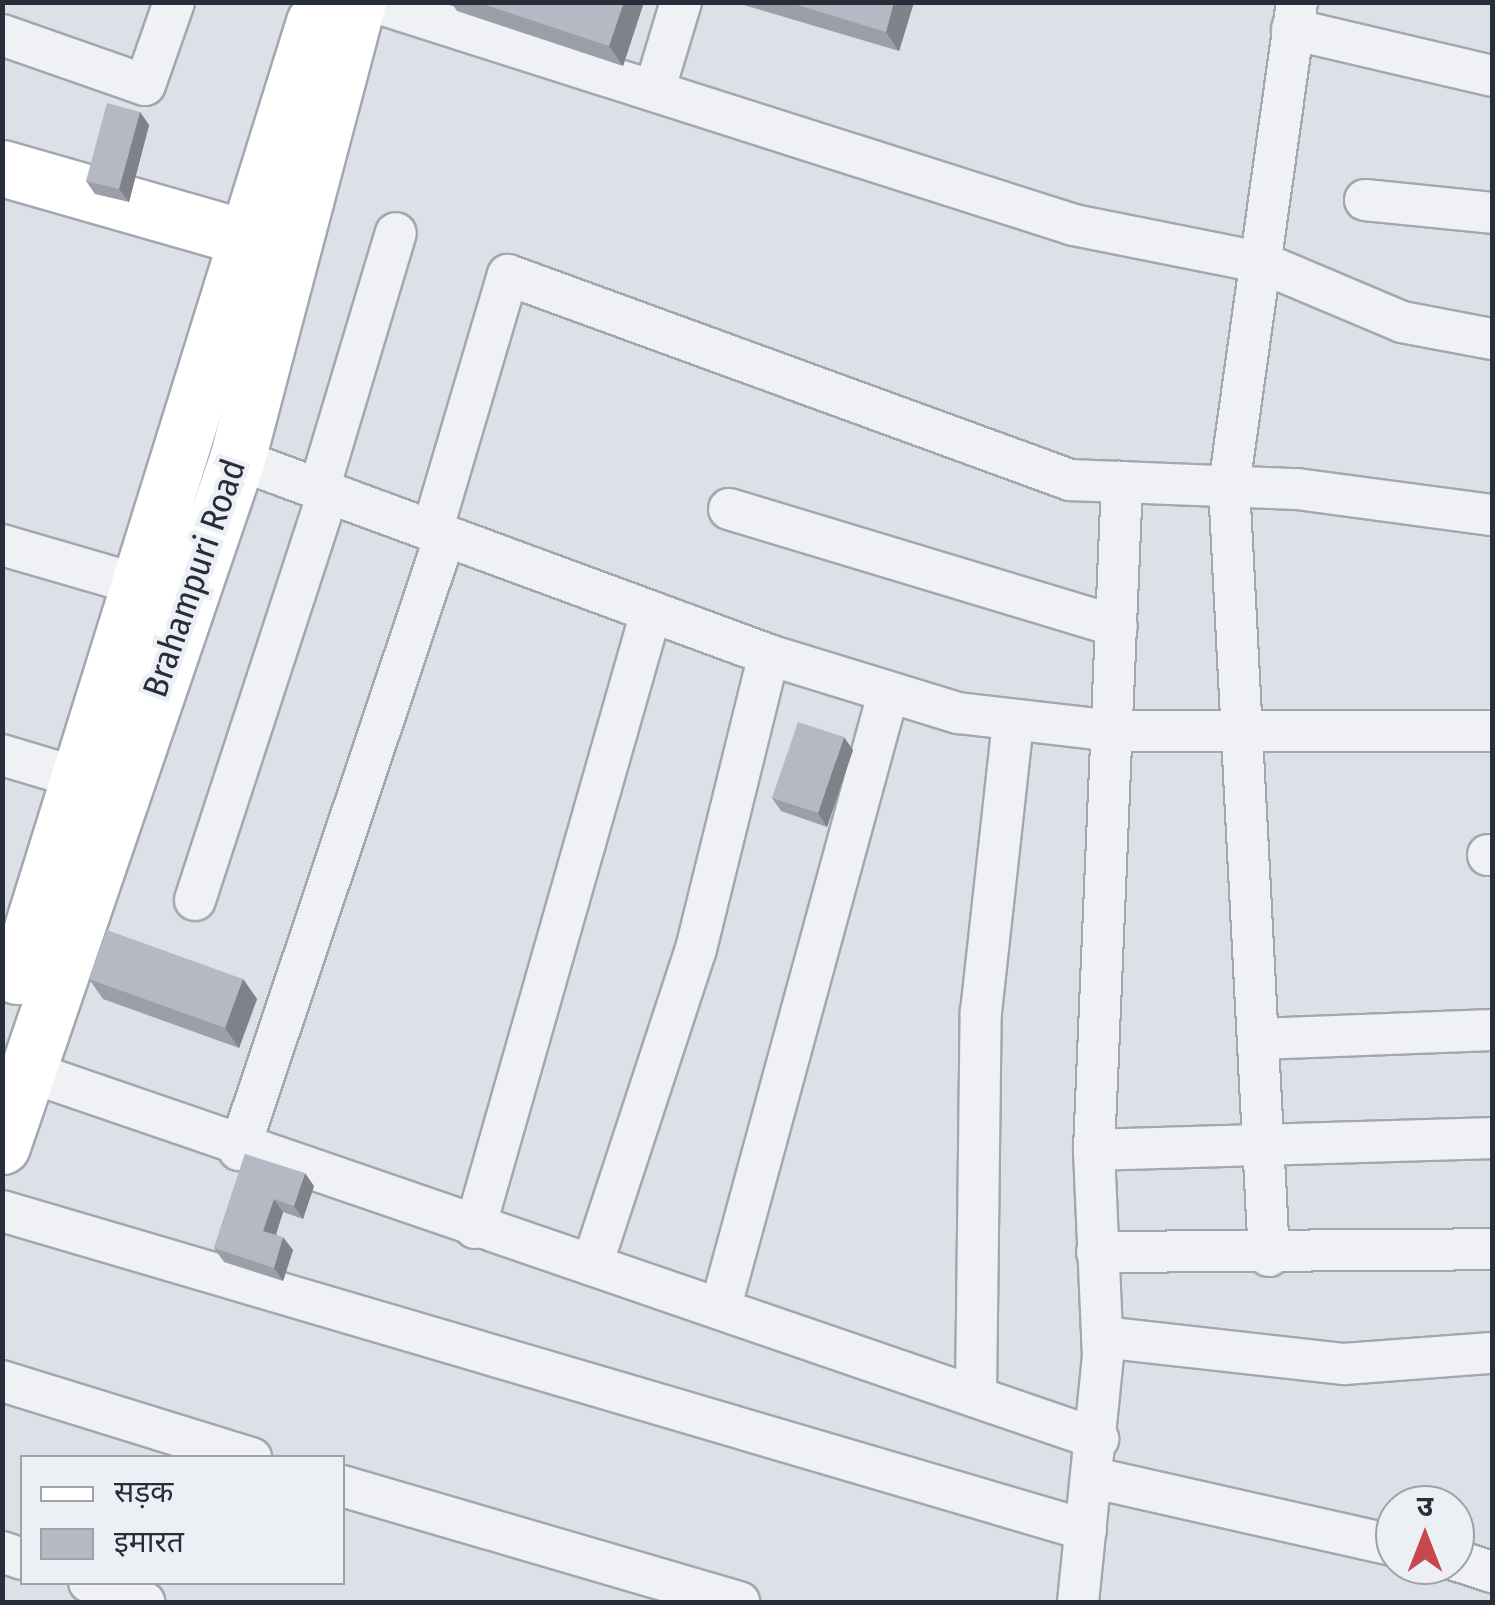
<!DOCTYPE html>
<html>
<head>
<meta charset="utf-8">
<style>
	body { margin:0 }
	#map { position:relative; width:1495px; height:1605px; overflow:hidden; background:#dde0e6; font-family:"Fira Sans Condensed","Noto Sans Devanagari",sans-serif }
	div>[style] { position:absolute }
	.roads { filter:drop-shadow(2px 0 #a3a7b0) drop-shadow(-2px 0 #a3a7b0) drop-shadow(0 2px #a3a7b0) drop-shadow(0 -2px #a3a7b0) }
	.street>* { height:40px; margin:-20px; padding:0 20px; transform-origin:20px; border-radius:20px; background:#f0f1f5 }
	.secondary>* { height:55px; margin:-27.5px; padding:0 27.5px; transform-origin:27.5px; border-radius:27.5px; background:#fff }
	.wall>* { inset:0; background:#9c9fa8 }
	.shaded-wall>* { inset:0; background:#7f8288 }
	.building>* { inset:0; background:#b5b9c3 }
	span { translate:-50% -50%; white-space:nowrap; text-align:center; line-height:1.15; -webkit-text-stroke:9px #eceff4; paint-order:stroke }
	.street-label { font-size:35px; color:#282d3c }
	.frame { position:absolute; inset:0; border:5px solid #282d3c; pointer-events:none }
	.legend { position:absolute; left:20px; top:1455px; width:325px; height:130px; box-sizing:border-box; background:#eceff4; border:2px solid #9ea1aa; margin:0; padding:12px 18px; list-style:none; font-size:30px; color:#282d3c }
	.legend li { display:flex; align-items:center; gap:20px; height:50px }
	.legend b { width:50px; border:2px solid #9ea1aa }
	.north { position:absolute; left:1375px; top:1485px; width:100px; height:100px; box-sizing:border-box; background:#eceff4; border:2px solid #9ea1aa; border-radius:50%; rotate:0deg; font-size:28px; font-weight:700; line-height:40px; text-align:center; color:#282d3c }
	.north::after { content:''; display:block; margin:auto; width:35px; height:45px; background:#c5484f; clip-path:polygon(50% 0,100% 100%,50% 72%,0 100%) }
</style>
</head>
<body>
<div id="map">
	<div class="roads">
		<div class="street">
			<div style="left:374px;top:2px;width:735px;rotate:17.67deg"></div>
			<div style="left:1074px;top:225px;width:190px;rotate:11.3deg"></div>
			<div style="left:1260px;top:262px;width:154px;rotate:22.9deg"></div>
			<div style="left:1402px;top:322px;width:92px;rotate:10.7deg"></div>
			<div style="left:1292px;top:29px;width:205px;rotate:13.2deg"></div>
			<div style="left:2px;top:35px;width:151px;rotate:19.3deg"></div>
			<div style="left:145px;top:85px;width:88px;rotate:-70.7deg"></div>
			<div style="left:655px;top:88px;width:90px;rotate:-73.2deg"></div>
			<div style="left:1365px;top:200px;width:128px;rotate:5.8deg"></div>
			<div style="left:237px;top:459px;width:567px;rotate:20.22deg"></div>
			<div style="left:769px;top:655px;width:198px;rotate:17.1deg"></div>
			<div style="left:958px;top:713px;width:156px;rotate:6.6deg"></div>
			<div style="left:1113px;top:731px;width:379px"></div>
			<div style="left:319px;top:489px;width:267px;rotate:-73.3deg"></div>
			<div style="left:729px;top:509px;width:405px;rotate:16.8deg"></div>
			<div style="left:432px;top:531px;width:267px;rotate:-73.5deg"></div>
			<div style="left:508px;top:275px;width:598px;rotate:20.04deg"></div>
			<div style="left:1070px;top:480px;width:227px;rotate:2.3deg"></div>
			<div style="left:1297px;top:489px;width:197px;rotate:7.6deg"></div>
			<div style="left:2px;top:545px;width:147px;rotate:16.2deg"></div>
			<div style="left:2px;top:755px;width:84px;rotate:16.7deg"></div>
			<div style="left:1488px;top:855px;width:4px"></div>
			<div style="left:195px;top:900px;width:429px;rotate:-71.9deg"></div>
			<div style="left:1259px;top:1039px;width:233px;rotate:-2.2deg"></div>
			<div style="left:24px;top:1070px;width:1136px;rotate:18.96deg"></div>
			<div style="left:239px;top:1150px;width:648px;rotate:-71.45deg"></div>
			<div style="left:1094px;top:1150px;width:398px;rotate:-1.7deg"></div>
			<div style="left:2px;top:1211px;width:1130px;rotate:16.4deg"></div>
			<div style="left:475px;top:1228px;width:641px;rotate:-74.05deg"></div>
			<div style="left:1097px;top:1252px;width:395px;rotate:-0.4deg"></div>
			<div style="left:1269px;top:1256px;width:771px;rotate:-92.97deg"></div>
			<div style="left:1229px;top:486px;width:489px;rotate:-82deg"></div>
			<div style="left:592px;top:1265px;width:333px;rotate:-71.8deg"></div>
			<div style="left:696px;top:949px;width:303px;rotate:-76.1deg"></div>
			<div style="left:721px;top:1306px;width:634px;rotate:-74.74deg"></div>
			<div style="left:1102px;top:1337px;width:244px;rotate:6.4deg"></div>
			<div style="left:1344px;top:1364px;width:148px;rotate:-4.3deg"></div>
			<div style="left:2px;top:1381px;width:261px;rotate:17.2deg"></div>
			<div style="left:976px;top:1395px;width:383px;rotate:-89.3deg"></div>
			<div style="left:981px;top:1012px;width:291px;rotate:-83.7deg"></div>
			<div style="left:1094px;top:1478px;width:309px;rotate:12.7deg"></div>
			<div style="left:342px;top:1486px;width:414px;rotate:16.3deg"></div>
			<div style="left:2px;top:1552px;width:21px;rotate:19deg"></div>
			<div style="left:1455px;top:1560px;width:39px;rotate:18deg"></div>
			<div style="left:89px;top:1582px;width:59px;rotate:20deg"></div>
			<div style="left:1078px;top:1602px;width:246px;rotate:-84.2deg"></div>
			<div style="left:1103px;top:1357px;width:207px;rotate:-92.5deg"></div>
			<div style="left:1094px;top:1150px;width:669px;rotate:-87.6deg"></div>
		</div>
		<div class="secondary">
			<div style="left:2px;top:168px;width:257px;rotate:16deg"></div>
			<div style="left:17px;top:976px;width:999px;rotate:-72.71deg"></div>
			<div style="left:2px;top:1146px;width:726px;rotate:-71.12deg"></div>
			<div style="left:237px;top:459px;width:473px;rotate:-75.2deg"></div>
		</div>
	</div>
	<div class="wall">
		<div style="clip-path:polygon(451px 2px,644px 2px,623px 66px,457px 11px)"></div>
		<div style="clip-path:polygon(742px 2px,914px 2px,899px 51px,744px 5px)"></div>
		<div style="clip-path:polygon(140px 112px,149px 125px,129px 202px,95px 194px,86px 181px)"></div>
		<div style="clip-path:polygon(853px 750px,827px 827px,781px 811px,772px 798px)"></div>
		<div style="clip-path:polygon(89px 979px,243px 979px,257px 999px,239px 1048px,103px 999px)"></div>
		<div style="clip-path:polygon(245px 1154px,314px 1186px,303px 1219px,283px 1212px,276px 1234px,293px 1250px,283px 1281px,224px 1262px,214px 1248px)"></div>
	</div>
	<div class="shaded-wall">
		<div style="clip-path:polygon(624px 2px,644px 2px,623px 66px,609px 46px)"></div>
		<div style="clip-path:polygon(894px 2px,914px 2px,899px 51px,886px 32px)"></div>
		<div style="clip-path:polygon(140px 112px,149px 125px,129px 202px,119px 189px)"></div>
		<div style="clip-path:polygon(844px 737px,853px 750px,827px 827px,818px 813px)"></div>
		<div style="clip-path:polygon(243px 979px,257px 999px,239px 1048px,225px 1028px)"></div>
		<div style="clip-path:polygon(305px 1173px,314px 1186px,303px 1219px,294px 1206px)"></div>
		<div style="clip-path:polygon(274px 1199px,283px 1212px,273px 1244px,263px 1231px)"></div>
		<div style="clip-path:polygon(283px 1237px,293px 1250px,283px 1281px,274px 1268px)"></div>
	</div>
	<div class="building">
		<div style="clip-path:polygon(477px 2px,624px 2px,609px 46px)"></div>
		<div style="clip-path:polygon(788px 2px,894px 2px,886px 32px)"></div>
		<div style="clip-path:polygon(107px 103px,140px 112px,119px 189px,86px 181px)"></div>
		<div style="clip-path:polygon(798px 722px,844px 737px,818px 813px,772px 798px)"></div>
		<div style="clip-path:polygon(107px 930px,243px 979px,225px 1028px,89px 979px)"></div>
		<div style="clip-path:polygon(245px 1154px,305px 1173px,294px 1206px,274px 1199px,263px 1231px,283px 1237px,274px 1268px,214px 1248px)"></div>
	</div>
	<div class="street-label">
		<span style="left:194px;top:578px;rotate:-71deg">Brahampuri Road</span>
	</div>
	<div class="frame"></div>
	<ul class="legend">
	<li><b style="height:12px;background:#fff"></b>सड़क</li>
	<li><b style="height:28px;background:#b5b9c3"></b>इमारत</li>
	</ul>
	<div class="north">उ</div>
</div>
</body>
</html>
